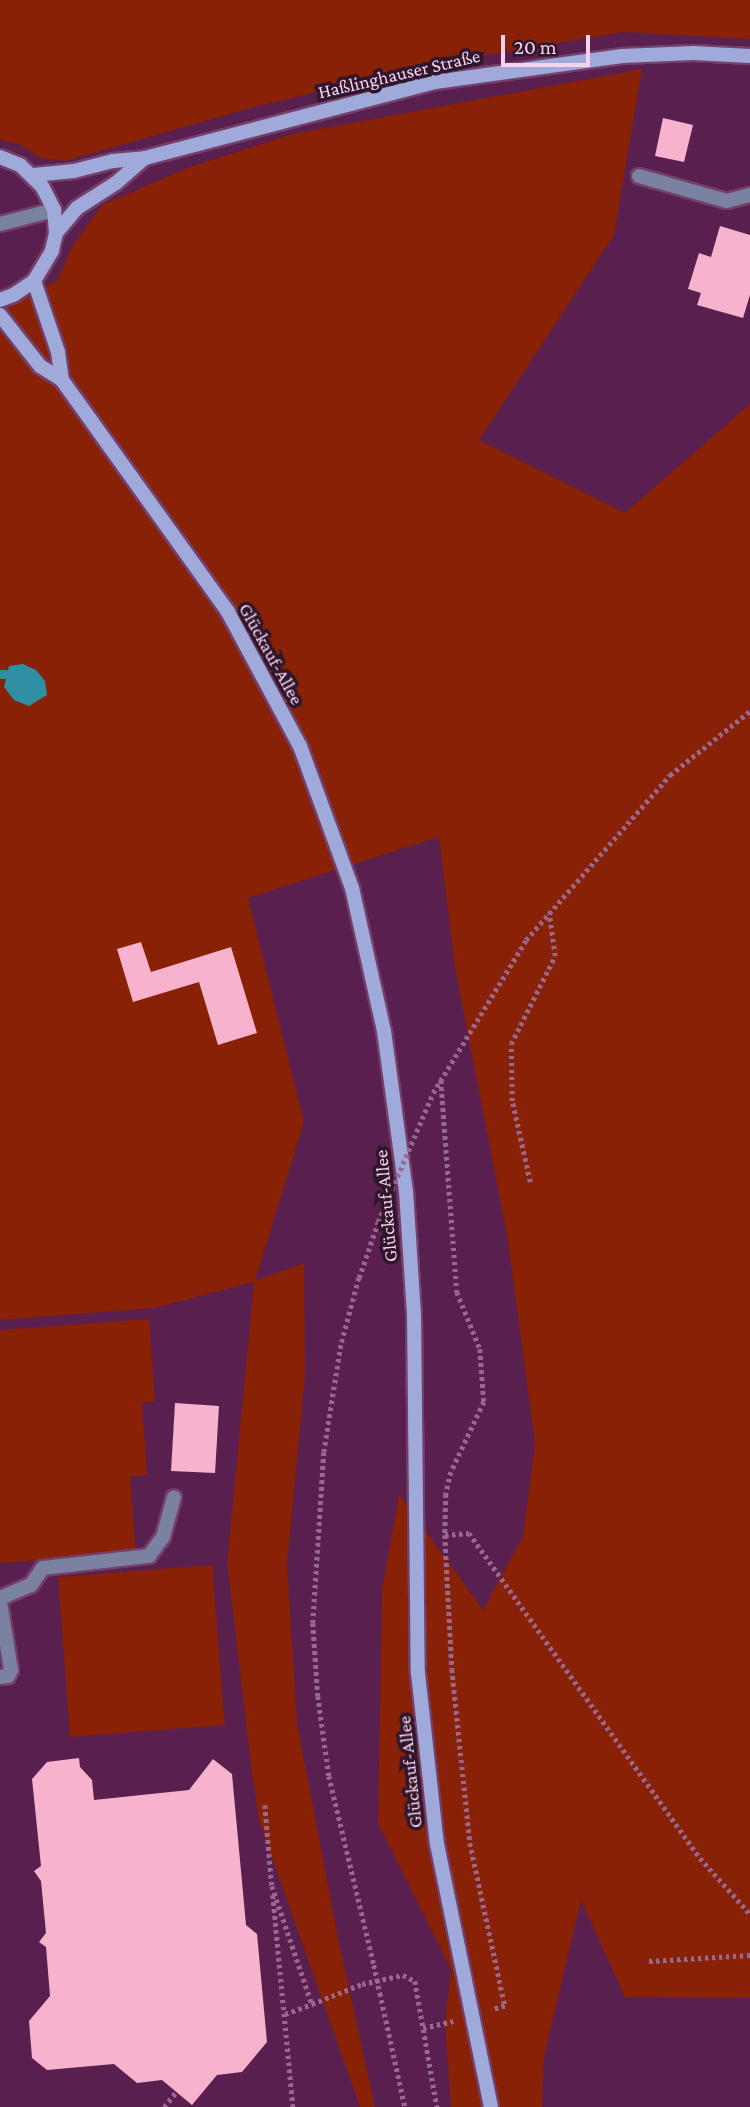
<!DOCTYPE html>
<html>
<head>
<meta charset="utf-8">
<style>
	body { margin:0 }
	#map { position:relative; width:750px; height:2107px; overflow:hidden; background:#591f4f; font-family:"Crimson Pro",serif }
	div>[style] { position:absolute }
	.green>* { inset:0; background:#882105 }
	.water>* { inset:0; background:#2f8fa3 }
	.stream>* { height:9px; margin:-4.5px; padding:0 4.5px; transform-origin:4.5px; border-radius:4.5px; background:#2f8fa3 }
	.building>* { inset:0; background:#f7b3cd }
	.path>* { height:4.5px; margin-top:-2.25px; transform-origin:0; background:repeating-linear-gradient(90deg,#99688f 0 3.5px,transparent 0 7px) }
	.roads { filter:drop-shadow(2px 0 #753f6b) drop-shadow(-2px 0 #753f6b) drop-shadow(0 2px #753f6b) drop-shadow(0 -2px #753f6b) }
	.lane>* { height:14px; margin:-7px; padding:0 7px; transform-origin:7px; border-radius:7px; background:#7b82a1 }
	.secondary>* { height:14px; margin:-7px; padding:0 7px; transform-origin:7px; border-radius:7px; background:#9faadb }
	.path-bridge>* { height:4.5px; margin-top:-2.25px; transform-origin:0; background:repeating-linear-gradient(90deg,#99688f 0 3.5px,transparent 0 7px) }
	span { translate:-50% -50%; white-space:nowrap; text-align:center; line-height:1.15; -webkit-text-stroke:7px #30162b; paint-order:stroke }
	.street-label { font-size:19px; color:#f5d2ed }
	.scale { position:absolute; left:501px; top:35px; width:89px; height:32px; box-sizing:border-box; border:4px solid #f5d2ed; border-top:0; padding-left:9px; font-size:21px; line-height:24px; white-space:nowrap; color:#f5d2ed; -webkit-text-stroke:5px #30162b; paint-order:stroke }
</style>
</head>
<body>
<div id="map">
	<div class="green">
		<div style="clip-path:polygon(0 0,750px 0,750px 39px,624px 32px,439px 63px,254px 107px,65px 161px,41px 158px,19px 144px,0 140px)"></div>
		<div style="clip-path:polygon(642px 69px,614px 235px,479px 440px,625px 513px,750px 404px,750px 1998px,625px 1997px,581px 1900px,544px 2057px,542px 2107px,451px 2107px,445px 2023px,451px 1969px,378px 1823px,382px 1590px,399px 1494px,483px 1610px,523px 1536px,535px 1443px,507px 1235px,455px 968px,439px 837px,248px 898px,304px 1122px,255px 1281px,304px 1263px,305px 1376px,287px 1564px,297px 1723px,339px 1943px,375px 2107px,360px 2107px,259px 1820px,252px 1773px,227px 1563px,254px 1282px,154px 1308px,0 1320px,0 307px,57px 281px,72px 247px,102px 205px,190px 167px,292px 134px)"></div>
		<div style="clip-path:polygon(149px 1319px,155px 1401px,142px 1403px,147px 1475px,130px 1477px,136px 1553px,0 1563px,0 1330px)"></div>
		<div style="clip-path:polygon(212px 1565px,225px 1725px,70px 1737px,58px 1577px)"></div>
	</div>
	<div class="water">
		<div style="clip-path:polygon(23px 664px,36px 670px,45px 681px,47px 695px,29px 706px,14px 700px,4px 687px,9px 666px)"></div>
	</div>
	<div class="stream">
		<div style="left:0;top:674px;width:5px"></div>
	</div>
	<div class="building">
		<div style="clip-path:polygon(663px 118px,693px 125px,684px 162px,655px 156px)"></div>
		<div style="clip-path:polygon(720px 226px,750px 235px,750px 295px,743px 318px,697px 305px,701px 293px,688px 289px,699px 253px,711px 257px)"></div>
		<div style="clip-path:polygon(141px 942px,151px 972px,231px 947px,257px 1033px,218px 1045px,199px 982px,133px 1002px,117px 949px)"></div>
		<div style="clip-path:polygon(175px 1403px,219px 1406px,215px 1473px,171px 1471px)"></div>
		<div style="clip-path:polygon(79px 1758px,80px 1767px,92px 1780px,94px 1800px,189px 1790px,213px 1759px,232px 1774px,246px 1925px,257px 1934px,267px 2042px,242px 2072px,217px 2075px,192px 2105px,162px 2080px,137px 2083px,114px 2064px,47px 2070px,32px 2058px,29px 2021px,50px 1996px,46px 1947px,39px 1942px,46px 1933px,41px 1881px,34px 1871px,41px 1866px,32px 1779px,47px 1762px)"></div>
	</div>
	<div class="path">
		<div style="left:441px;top:1080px;width:213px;rotate:85.7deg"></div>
		<div style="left:457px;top:1292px;width:61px;rotate:68deg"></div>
		<div style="left:480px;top:1349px;width:53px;rotate:85.7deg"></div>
		<div style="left:484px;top:1402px;width:77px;rotate:115.2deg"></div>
		<div style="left:451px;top:1472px;width:23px;rotate:103deg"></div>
		<div style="left:446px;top:1494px;width:41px;rotate:91.4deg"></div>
		<div style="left:445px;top:1535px;width:134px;rotate:87deg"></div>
		<div style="left:452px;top:1669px;width:175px;rotate:84.1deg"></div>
		<div style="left:470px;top:1843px;width:167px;rotate:77.9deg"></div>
		<div style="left:505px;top:2006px;width:14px;rotate:163deg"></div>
		<div style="left:433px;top:1093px;width:179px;rotate:-58.7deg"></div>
		<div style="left:526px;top:940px;width:219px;rotate:-48.9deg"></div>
		<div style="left:670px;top:775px;width:102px;rotate:-38.7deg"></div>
		<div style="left:530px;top:1182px;width:83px;rotate:-102.5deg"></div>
		<div style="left:512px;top:1101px;width:57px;rotate:-91deg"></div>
		<div style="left:511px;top:1044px;width:98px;rotate:-63.4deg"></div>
		<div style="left:555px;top:956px;width:43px;rotate:-97.9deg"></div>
		<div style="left:359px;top:1278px;width:69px;rotate:105deg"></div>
		<div style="left:341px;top:1345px;width:108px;rotate:99deg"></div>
		<div style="left:324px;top:1452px;width:171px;rotate:93.7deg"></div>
		<div style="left:313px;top:1623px;width:73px;rotate:86.1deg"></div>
		<div style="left:318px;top:1696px;width:81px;rotate:82.2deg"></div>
		<div style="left:329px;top:1776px;width:194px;rotate:76.6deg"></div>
		<div style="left:445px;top:1535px;width:24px;rotate:-5deg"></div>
		<div style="left:469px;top:1533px;width:399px;rotate:54.6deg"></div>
		<div style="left:700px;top:1858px;width:75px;rotate:48.2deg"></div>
		<div style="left:265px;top:1805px;width:82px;rotate:85.1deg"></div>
		<div style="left:272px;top:1886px;width:125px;rotate:71.3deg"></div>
		<div style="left:312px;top:2004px;width:54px;rotate:-21.8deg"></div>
		<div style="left:362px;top:1984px;width:42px;rotate:-12.4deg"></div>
		<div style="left:403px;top:1975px;width:13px;rotate:27deg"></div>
		<div style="left:415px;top:1981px;width:128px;rotate:80.1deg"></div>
		<div style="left:273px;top:1895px;width:213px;rotate:84.6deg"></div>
		<div style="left:649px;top:1961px;width:101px;rotate:-3.4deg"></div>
		<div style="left:380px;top:1993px;width:117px;rotate:77.6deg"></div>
		<div style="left:285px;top:2014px;width:29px;rotate:-20deg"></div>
		<div style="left:423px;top:2028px;width:31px;rotate:-13deg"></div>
		<div style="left:164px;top:2107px;width:19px;rotate:-51deg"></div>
	</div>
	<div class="roads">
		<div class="lane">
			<div style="left:639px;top:176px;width:91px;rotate:15.9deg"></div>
			<div style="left:727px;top:201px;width:24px;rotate:-15deg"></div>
			<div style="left:0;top:224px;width:56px;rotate:-14.5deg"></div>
			<div style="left:0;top:1598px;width:34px;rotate:-23deg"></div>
			<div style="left:31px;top:1585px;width:21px;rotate:-55deg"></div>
			<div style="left:43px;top:1568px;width:107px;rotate:-6.5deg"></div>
			<div style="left:149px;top:1556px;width:24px;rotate:-54deg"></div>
			<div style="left:163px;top:1537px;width:41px;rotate:-74.6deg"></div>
			<div style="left:0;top:1602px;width:69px;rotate:80.8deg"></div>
			<div style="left:11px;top:1670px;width:7px;rotate:117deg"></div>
			<div style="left:8px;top:1676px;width:8px;rotate:173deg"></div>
		</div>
		<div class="secondary">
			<div style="left:0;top:157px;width:22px;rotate:22deg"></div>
			<div style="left:20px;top:165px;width:30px;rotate:44deg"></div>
			<div style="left:42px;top:186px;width:27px;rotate:63deg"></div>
			<div style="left:54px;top:210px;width:23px;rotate:85deg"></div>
			<div style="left:56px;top:233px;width:18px;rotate:103deg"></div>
			<div style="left:52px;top:251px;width:35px;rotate:121deg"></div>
			<div style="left:34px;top:281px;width:25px;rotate:146deg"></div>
			<div style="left:13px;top:295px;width:14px;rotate:159deg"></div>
			<div style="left:34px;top:175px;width:40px;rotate:-5.7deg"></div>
			<div style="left:74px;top:171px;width:40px;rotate:-14.4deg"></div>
			<div style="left:113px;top:161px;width:32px;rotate:-5deg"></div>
			<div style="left:145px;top:158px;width:300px;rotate:-14.7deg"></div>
			<div style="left:435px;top:82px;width:189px;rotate:-7.9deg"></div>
			<div style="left:622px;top:56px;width:71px;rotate:-2.4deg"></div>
			<div style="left:693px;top:53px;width:57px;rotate:3deg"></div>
			<div style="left:56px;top:233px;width:33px;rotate:-50deg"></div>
			<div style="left:77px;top:208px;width:46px;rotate:-32.7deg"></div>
			<div style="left:116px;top:183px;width:38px;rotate:-41deg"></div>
			<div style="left:34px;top:281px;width:75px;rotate:71.3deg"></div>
			<div style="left:58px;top:352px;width:28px;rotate:82deg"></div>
			<div style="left:0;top:315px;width:65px;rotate:51.9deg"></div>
			<div style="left:40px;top:366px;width:26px;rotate:32deg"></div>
			<div style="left:62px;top:380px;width:285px;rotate:54.4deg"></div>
			<div style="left:228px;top:612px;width:152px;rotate:61.8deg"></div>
			<div style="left:300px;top:746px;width:151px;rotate:69.9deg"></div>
			<div style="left:352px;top:888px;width:147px;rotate:77.4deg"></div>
			<div style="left:384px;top:1031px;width:162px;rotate:82.2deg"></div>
			<div style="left:406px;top:1191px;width:123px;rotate:86.3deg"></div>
			<div style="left:414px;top:1314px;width:359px;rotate:89.4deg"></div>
			<div style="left:418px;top:1673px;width:172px;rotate:83.7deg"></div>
			<div style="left:437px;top:1844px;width:268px;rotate:78.4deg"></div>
		</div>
	</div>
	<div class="path-bridge">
		<div style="left:359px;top:1278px;width:59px;rotate:-71.3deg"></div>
		<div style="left:378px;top:1222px;width:140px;rotate:-66.9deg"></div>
		<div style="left:374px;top:1965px;width:29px;rotate:78deg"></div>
	</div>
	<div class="street-label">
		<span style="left:399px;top:74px;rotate:-13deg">Haßlinghauser Straße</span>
		<span style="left:271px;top:654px;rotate:61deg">Glückauf-Allee</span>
		<span style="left:386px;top:1206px;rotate:-95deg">Glückauf-Allee</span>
		<span style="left:410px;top:1772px;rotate:-96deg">Glückauf-Allee</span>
	</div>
	<div class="scale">20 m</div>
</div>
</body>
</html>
